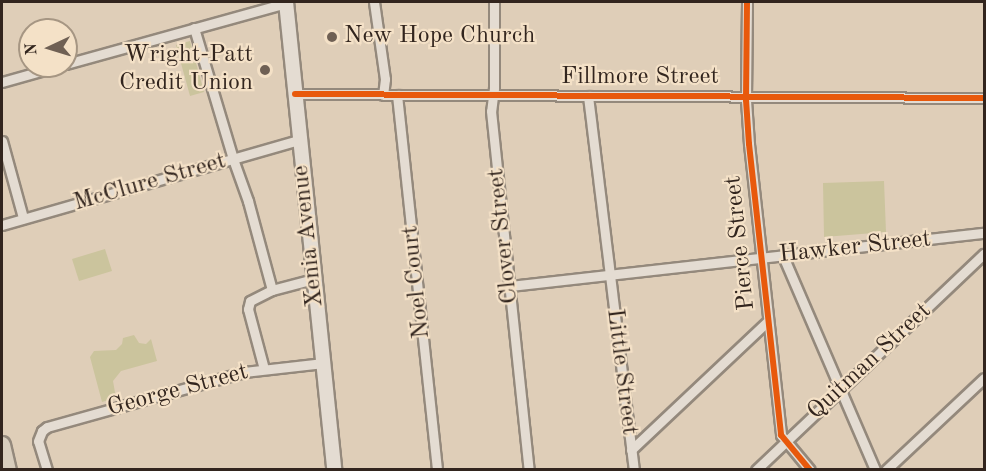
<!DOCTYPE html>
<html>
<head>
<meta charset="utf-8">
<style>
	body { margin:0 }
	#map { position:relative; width:986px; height:471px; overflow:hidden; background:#dfceb8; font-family:"Old Standard TT",serif }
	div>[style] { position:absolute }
	.green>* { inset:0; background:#cbc49d }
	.roads { filter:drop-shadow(2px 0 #94897c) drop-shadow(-2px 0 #94897c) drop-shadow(0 2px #94897c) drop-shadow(0 -2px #94897c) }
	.street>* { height:9px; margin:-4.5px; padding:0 4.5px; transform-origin:4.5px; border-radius:4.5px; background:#e4dcd2 }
	.secondary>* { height:14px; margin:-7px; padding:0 7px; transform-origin:7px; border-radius:7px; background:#e4dcd2 }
	.highway>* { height:16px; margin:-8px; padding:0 8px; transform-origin:8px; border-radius:8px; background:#d8cdbd }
	.cycleway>* { height:6px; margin:-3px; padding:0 3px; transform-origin:3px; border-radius:3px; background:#e8590c }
	.dots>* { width:16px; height:16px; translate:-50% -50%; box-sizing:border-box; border:3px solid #f4e1c7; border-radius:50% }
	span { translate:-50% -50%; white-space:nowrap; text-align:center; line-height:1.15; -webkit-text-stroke:4.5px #f4e1c7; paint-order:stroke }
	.poi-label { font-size:24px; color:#32251e }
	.left { translate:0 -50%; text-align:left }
	.right { translate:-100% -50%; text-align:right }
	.street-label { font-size:24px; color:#32251e }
	.frame { position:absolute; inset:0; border:3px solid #32251e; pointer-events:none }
	.north { position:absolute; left:18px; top:18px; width:60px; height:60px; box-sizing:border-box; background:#f4e1c7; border:2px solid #a69683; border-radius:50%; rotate:266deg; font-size:16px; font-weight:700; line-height:24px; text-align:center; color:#32251e }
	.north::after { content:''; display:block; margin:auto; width:21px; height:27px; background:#6f6054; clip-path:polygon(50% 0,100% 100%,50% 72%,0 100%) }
</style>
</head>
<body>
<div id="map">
	<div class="green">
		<div style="clip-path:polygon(190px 41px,204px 92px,190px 96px,176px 45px)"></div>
		<div style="clip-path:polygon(884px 181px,886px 232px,824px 237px,823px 183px)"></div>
		<div style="clip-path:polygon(105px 249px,112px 271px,79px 281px,72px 259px)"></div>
		<div style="clip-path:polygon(134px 335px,139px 343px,146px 344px,151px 339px,157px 361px,121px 371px,113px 381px,116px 398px,102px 402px,90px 357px,94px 351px,116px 350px,122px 344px,123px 338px)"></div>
	</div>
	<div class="roads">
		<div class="street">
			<div style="left:374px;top:2px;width:78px;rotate:81.9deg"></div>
			<div style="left:385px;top:79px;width:16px;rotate:97deg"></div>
			<div style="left:494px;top:2px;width:86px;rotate:90deg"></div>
			<div style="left:494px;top:88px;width:23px;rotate:97deg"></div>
			<div style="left:491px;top:111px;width:361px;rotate:84deg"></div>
			<div style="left:747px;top:2px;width:98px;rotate:90.6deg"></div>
			<div style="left:746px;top:100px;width:44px;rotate:86.1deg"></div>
			<div style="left:749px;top:144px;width:293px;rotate:83.7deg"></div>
			<div style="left:781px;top:435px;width:45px;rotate:50.4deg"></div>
			<div style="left:194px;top:28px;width:137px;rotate:73.4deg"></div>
			<div style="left:233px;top:159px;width:45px;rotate:70.3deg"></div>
			<div style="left:248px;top:201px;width:92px;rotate:74.9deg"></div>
			<div style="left:66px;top:64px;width:228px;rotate:-15.5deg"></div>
			<div style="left:2px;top:82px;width:59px;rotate:-15.7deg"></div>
			<div style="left:295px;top:94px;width:689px;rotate:0.33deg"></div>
			<div style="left:397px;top:95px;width:377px;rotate:83.9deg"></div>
			<div style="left:588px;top:96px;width:377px;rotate:83deg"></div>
			<div style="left:2px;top:141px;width:80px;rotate:74.7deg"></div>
			<div style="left:2px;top:225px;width:309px;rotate:-16deg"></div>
			<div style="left:783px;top:256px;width:233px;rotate:66.7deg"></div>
			<div style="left:510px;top:286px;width:477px;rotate:-6.4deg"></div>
			<div style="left:264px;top:369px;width:62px;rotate:-104.9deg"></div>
			<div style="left:248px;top:309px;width:8px;rotate:-76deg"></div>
			<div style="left:250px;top:301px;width:25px;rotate:-27deg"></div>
			<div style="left:272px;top:290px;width:43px;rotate:-14.7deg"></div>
			<div style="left:631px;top:450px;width:187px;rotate:-43.3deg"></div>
			<div style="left:47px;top:470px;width:30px;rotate:-107deg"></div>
			<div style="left:38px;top:441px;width:11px;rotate:-68deg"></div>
			<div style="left:42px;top:431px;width:6px;rotate:-39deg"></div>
			<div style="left:47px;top:427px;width:205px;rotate:-15.6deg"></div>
			<div style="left:244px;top:372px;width:80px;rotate:-6.5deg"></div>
			<div style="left:756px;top:470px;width:314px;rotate:-43.5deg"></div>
			<div style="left:886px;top:470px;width:134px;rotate:-43.2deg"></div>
		</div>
		<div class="secondary">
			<div style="left:286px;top:2px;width:470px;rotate:84.1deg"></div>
		</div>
		<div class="highway">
			<div style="left:2px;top:445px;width:26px;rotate:77deg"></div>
		</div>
	</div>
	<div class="cycleway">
		<div style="left:747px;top:2px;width:98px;rotate:90.6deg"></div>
		<div style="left:746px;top:100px;width:44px;rotate:86.1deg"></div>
		<div style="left:749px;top:144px;width:293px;rotate:83.7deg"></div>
		<div style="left:781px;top:435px;width:45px;rotate:50.4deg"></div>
		<div style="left:295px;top:94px;width:689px;rotate:0.33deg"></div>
	</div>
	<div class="dots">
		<div style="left:332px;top:37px;background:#6f6054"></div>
		<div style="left:265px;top:70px;background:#6f6054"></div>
	</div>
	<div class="poi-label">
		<span class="left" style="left:344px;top:37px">New Hope Church</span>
		<span class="right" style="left:253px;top:70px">Wright-Patt<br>Credit Union</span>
	</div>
	<div class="street-label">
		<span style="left:640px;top:78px">Fillmore Street</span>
		<span style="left:150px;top:183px;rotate:-16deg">McClure Street</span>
		<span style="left:309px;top:236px;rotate:-96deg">Xenia Avenue</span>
		<span style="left:504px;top:236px;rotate:-96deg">Clover Street</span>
		<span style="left:741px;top:243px;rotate:-96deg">Pierce Street</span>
		<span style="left:855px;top:248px;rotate:-6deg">Hawker Street</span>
		<span style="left:417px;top:282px;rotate:-96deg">Noel Court</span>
		<span style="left:870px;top:362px;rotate:-43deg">Quitman Street</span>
		<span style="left:621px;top:372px;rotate:83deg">Little Street</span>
		<span style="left:178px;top:391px;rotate:-15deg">George Street</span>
	</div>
	<div class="frame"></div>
	<div class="north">N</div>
</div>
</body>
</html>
